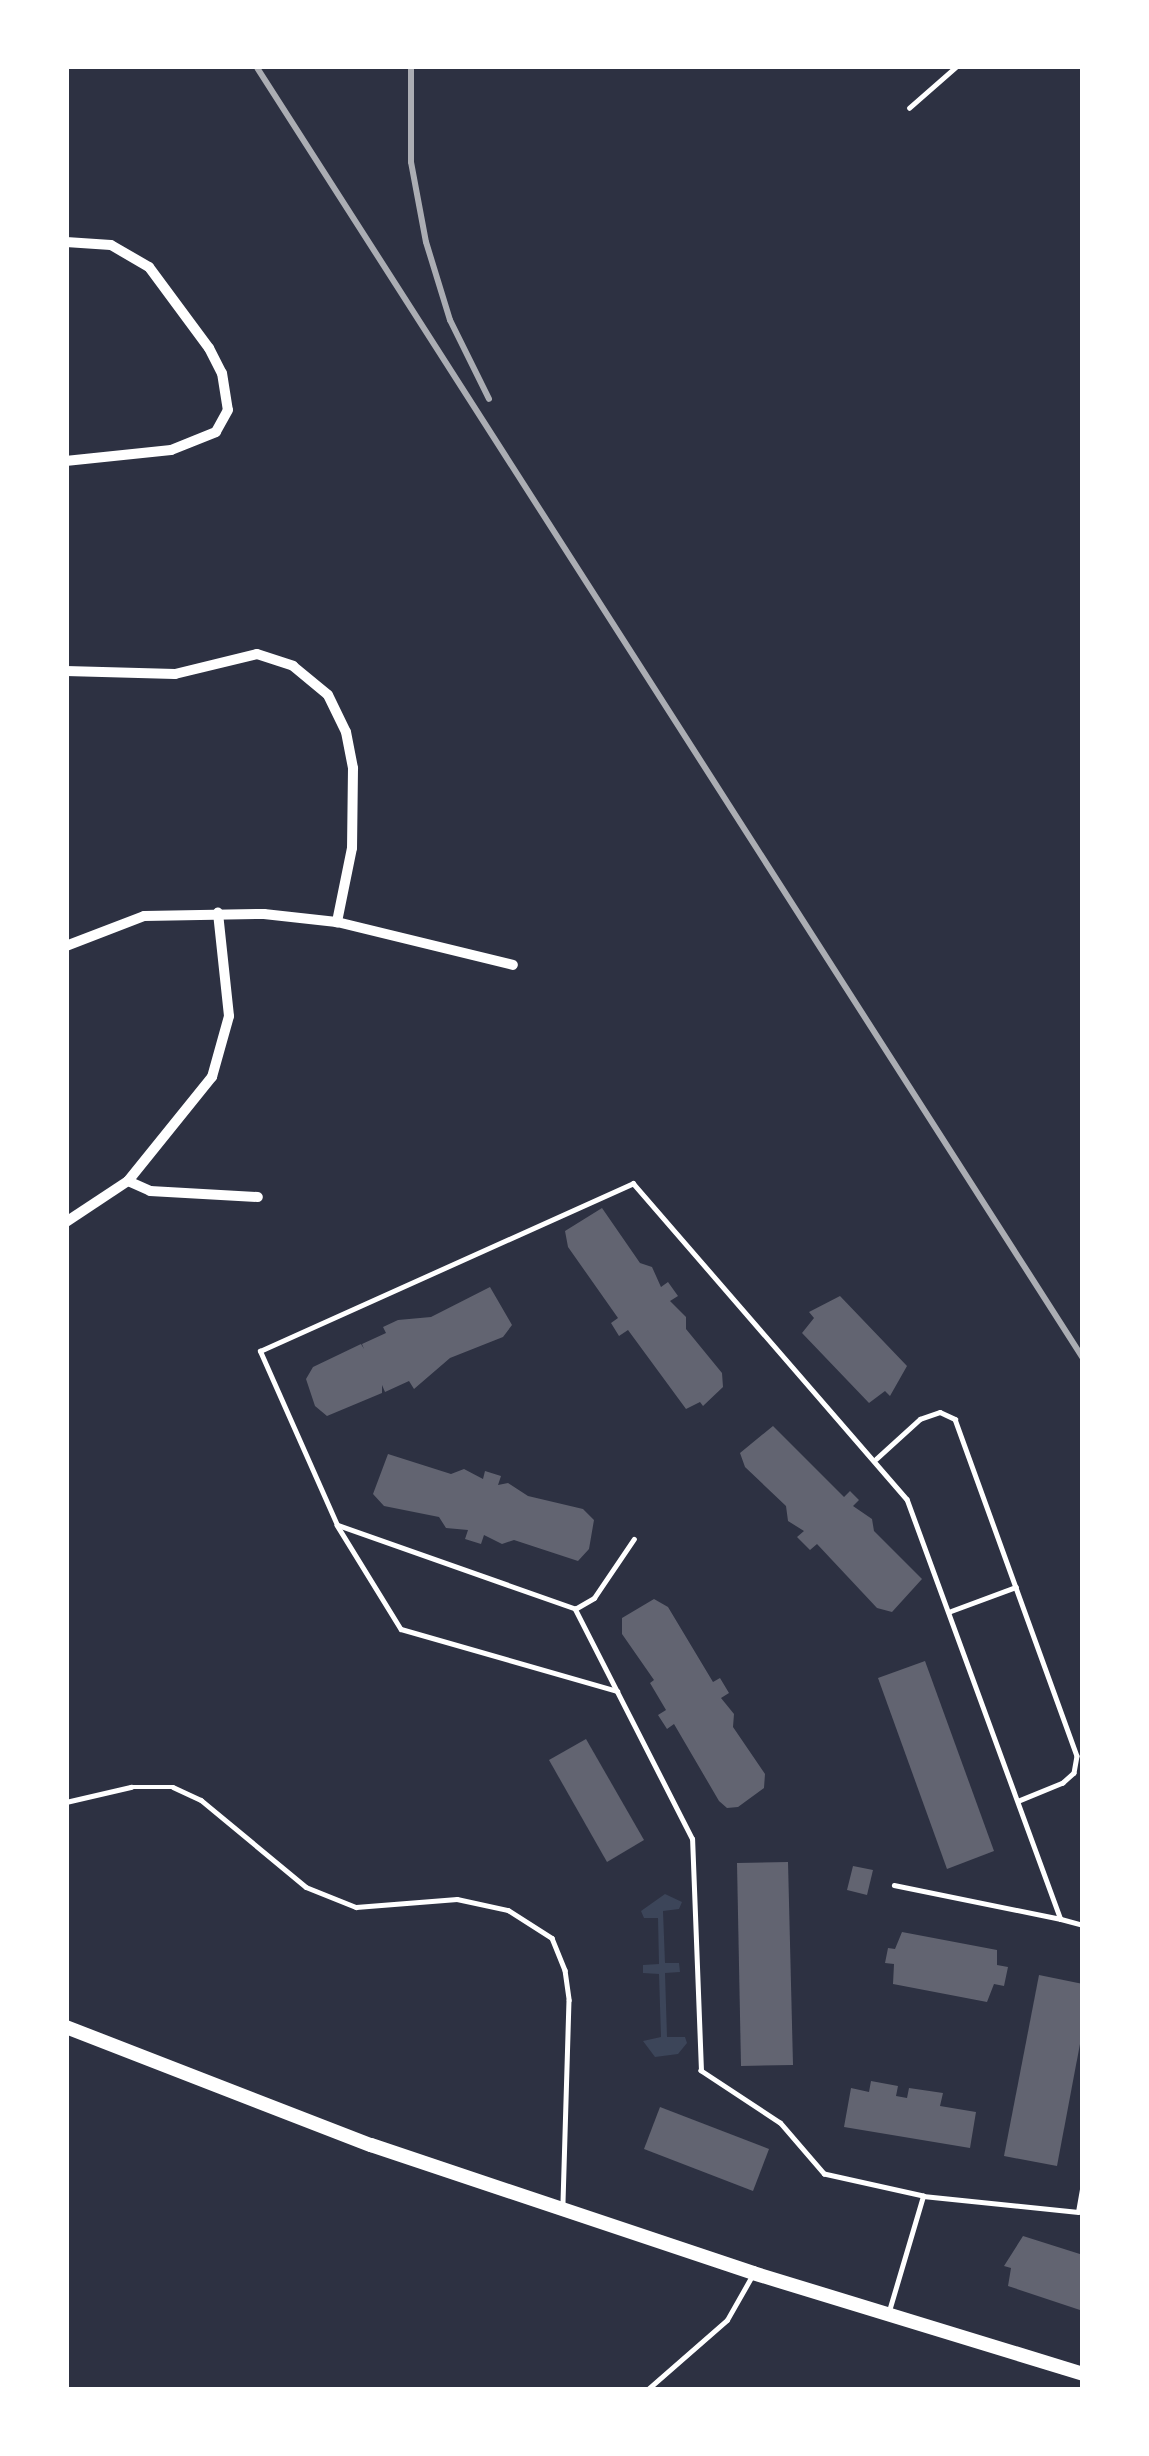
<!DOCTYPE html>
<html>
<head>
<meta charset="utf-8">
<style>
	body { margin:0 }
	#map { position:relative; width:1149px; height:2456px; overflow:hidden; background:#2d3142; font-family:Commissioner,sans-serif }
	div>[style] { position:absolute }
	.green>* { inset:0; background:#3c4559 }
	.building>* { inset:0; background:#626471 }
	.service>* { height:4.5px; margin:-2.25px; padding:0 2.25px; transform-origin:2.25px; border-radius:2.25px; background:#fff }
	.minor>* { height:10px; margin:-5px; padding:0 5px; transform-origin:5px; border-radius:5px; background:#fff }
	.tertiary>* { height:14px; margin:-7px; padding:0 7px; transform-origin:7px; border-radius:7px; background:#fff }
	.rail>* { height:6px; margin:-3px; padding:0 3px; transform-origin:3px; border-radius:3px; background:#abadb3 }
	span { translate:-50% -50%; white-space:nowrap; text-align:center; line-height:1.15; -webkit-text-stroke:9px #fff; paint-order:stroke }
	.frame { position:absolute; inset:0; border:69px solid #fff; pointer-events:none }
</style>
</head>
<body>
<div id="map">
	<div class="green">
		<div style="clip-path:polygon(665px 1894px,682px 1902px,679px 1909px,663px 1911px,665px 1963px,679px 1963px,680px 1972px,665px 1973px,667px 2037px,685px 2037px,687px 2043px,678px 2054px,655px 2057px,643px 2041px,661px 2037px,659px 1974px,643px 1973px,643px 1965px,659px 1964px,658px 1918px,644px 1918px,641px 1911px)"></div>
	</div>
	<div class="building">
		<div style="clip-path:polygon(602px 1208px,640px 1263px,652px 1267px,661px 1287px,668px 1282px,678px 1296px,670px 1301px,686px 1317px,686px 1329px,722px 1373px,723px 1387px,703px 1406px,700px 1402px,686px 1409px,628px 1330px,619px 1336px,611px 1323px,618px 1318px,568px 1247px,565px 1231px)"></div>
		<div style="clip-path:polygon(490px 1287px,512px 1325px,503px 1337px,450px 1358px,414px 1389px,409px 1381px,385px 1392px,382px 1385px,382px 1393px,327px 1416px,315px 1406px,306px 1379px,313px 1367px,361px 1344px,364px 1349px,362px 1344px,386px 1333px,383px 1327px,398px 1320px,431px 1317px)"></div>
		<div style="clip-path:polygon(840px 1296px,907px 1366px,890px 1396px,885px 1391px,869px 1403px,802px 1333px,814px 1318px,809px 1312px)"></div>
		<div style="clip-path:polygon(773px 1426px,844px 1497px,850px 1491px,859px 1500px,853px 1506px,872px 1519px,874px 1531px,922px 1579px,892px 1612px,877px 1608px,817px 1544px,810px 1550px,797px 1537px,804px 1531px,788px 1521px,786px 1506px,745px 1467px,740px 1453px)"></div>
		<div style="clip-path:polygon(388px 1454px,451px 1474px,464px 1469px,483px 1479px,485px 1471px,501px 1476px,498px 1485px,508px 1483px,528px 1496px,583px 1509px,594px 1520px,589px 1549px,578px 1561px,514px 1540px,502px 1544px,484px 1535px,481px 1544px,465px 1539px,468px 1530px,446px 1528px,439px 1517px,384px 1506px,373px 1494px)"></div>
		<div style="clip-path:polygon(654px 1599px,668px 1607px,713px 1682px,720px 1678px,729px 1693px,721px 1698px,734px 1714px,733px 1727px,765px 1774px,764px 1788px,738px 1807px,727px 1808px,719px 1801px,674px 1724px,667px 1729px,658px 1715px,666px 1710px,650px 1683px,654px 1680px,622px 1634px,622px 1618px)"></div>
		<div style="clip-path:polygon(925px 1661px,994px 1851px,947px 1869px,878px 1678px)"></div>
		<div style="clip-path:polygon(586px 1739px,644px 1840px,607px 1862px,549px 1760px)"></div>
		<div style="clip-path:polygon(788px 1862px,793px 2065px,741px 2066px,737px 1863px)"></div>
		<div style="clip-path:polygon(853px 1866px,873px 1870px,867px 1895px,847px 1890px)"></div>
		<div style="clip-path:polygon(902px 1932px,997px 1950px,997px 1965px,1008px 1967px,1004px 1986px,994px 1984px,987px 2002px,893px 1984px,894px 1964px,885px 1963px,888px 1948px,895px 1949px)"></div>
		<div style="clip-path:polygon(1039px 1975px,1083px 1984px,1083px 2028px,1057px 2166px,1004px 2156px)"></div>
		<div style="clip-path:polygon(871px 2081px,898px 2086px,896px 2096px,907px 2098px,909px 2088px,943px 2093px,940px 2106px,976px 2112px,970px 2148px,844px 2127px,851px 2088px,869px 2092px)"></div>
		<div style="clip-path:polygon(660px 2107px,769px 2149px,753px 2191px,644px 2149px)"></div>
		<div style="clip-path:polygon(1023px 2236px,1083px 2255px,1083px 2311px,1008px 2286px,1011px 2268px,1004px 2266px)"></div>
	</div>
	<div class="service">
		<div style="left:909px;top:108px;width:64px;rotate:-41.2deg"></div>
		<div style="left:876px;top:1459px;width:59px;rotate:-42.3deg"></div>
		<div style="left:920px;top:1419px;width:21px;rotate:-19deg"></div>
		<div style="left:940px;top:1412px;width:17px;rotate:25deg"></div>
		<div style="left:955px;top:1419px;width:358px;rotate:70.1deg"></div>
		<div style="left:1077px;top:1756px;width:17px;rotate:100deg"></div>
		<div style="left:1074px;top:1773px;width:15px;rotate:138deg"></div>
		<div style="left:1063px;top:1783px;width:48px;rotate:157.8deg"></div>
		<div style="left:337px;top:1525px;width:122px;rotate:58.4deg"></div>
		<div style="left:401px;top:1629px;width:225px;rotate:16deg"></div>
		<div style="left:575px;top:1609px;width:22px;rotate:-30deg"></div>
		<div style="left:594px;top:1598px;width:71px;rotate:-55.9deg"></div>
		<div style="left:951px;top:1611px;width:69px;rotate:-20.3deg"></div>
		<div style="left:66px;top:1802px;width:67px;rotate:-13deg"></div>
		<div style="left:131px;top:1787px;width:42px"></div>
		<div style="left:173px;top:1787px;width:31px;rotate:25deg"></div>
		<div style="left:201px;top:1800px;width:136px;rotate:39.6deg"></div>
		<div style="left:306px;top:1887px;width:54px;rotate:21.8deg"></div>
		<div style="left:356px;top:1907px;width:101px;rotate:-4.5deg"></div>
		<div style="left:457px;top:1899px;width:52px;rotate:12.2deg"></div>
		<div style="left:508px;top:1910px;width:52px;rotate:32.5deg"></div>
		<div style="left:552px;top:1938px;width:35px;rotate:68deg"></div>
		<div style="left:565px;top:1970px;width:30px;rotate:82deg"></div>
		<div style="left:569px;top:2000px;width:205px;rotate:91.7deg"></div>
		<div style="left:894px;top:1885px;width:170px;rotate:11.5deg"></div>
		<div style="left:923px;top:2196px;width:101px;rotate:-167.5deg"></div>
		<div style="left:824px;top:2174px;width:67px;rotate:-130.8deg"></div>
		<div style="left:780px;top:2123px;width:95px;rotate:-146.6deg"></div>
		<div style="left:701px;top:2071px;width:232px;rotate:-92.2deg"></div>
		<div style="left:692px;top:1839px;width:258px;rotate:-117deg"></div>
		<div style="left:575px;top:1609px;width:252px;rotate:-160.6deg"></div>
		<div style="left:337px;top:1525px;width:190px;rotate:-113.9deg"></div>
		<div style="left:260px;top:1351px;width:409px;rotate:-24.2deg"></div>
		<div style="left:633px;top:1183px;width:418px;rotate:49.1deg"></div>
		<div style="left:907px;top:1499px;width:447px;rotate:69.9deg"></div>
		<div style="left:1061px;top:1919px;width:23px;rotate:15deg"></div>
		<div style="left:889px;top:2311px;width:120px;rotate:-73.5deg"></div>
		<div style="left:923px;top:2196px;width:156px;rotate:5.9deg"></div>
		<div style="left:1078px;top:2212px;width:28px;rotate:-80deg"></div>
		<div style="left:647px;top:2390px;width:106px;rotate:-41.2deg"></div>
		<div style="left:727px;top:2320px;width:51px;rotate:-60.4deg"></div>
	</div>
	<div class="minor">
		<div style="left:66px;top:242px;width:45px;rotate:3.8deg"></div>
		<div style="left:111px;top:245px;width:44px;rotate:30.1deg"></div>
		<div style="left:149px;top:267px;width:101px;rotate:53.5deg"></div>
		<div style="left:209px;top:348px;width:28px;rotate:63deg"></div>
		<div style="left:222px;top:373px;width:37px;rotate:81deg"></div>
		<div style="left:228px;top:410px;width:25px;rotate:119deg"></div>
		<div style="left:216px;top:432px;width:48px;rotate:158.2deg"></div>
		<div style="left:171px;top:450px;width:106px;rotate:174deg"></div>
		<div style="left:66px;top:671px;width:109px;rotate:1.6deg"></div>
		<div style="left:175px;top:674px;width:84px;rotate:-13.7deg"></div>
		<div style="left:257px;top:654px;width:38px;rotate:18deg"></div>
		<div style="left:293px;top:666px;width:45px;rotate:39.6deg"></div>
		<div style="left:328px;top:695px;width:41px;rotate:64.1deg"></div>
		<div style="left:346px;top:732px;width:37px;rotate:79deg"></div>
		<div style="left:353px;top:768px;width:80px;rotate:90.7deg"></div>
		<div style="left:352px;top:848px;width:76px;rotate:101.5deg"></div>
		<div style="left:66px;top:946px;width:84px;rotate:-21deg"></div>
		<div style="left:144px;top:916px;width:120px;rotate:-1deg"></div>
		<div style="left:264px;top:914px;width:73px;rotate:6.3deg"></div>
		<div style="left:337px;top:922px;width:181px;rotate:13.7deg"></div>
		<div style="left:128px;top:1181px;width:24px;rotate:24deg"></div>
		<div style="left:150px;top:1191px;width:108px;rotate:3.2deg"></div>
		<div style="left:66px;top:1222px;width:74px;rotate:-33.5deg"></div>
		<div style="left:128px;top:1181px;width:134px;rotate:-51.1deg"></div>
		<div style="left:212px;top:1077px;width:63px;rotate:-74.4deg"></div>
		<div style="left:229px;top:1016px;width:104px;rotate:-96.1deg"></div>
	</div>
	<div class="tertiary">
		<div style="left:66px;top:2027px;width:327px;rotate:21.2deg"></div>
		<div style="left:371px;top:2145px;width:403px;rotate:18.5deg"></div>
		<div style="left:753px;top:2273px;width:345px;rotate:17deg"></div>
	</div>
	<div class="rail">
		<div style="left:256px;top:66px;width:1534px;rotate:57.38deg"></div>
		<div style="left:411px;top:66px;width:96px;rotate:90deg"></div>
		<div style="left:411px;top:162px;width:81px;rotate:79.4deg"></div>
		<div style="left:426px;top:242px;width:82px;rotate:72.9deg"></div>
		<div style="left:450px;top:320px;width:88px;rotate:63.7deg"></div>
	</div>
	<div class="frame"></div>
</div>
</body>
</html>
